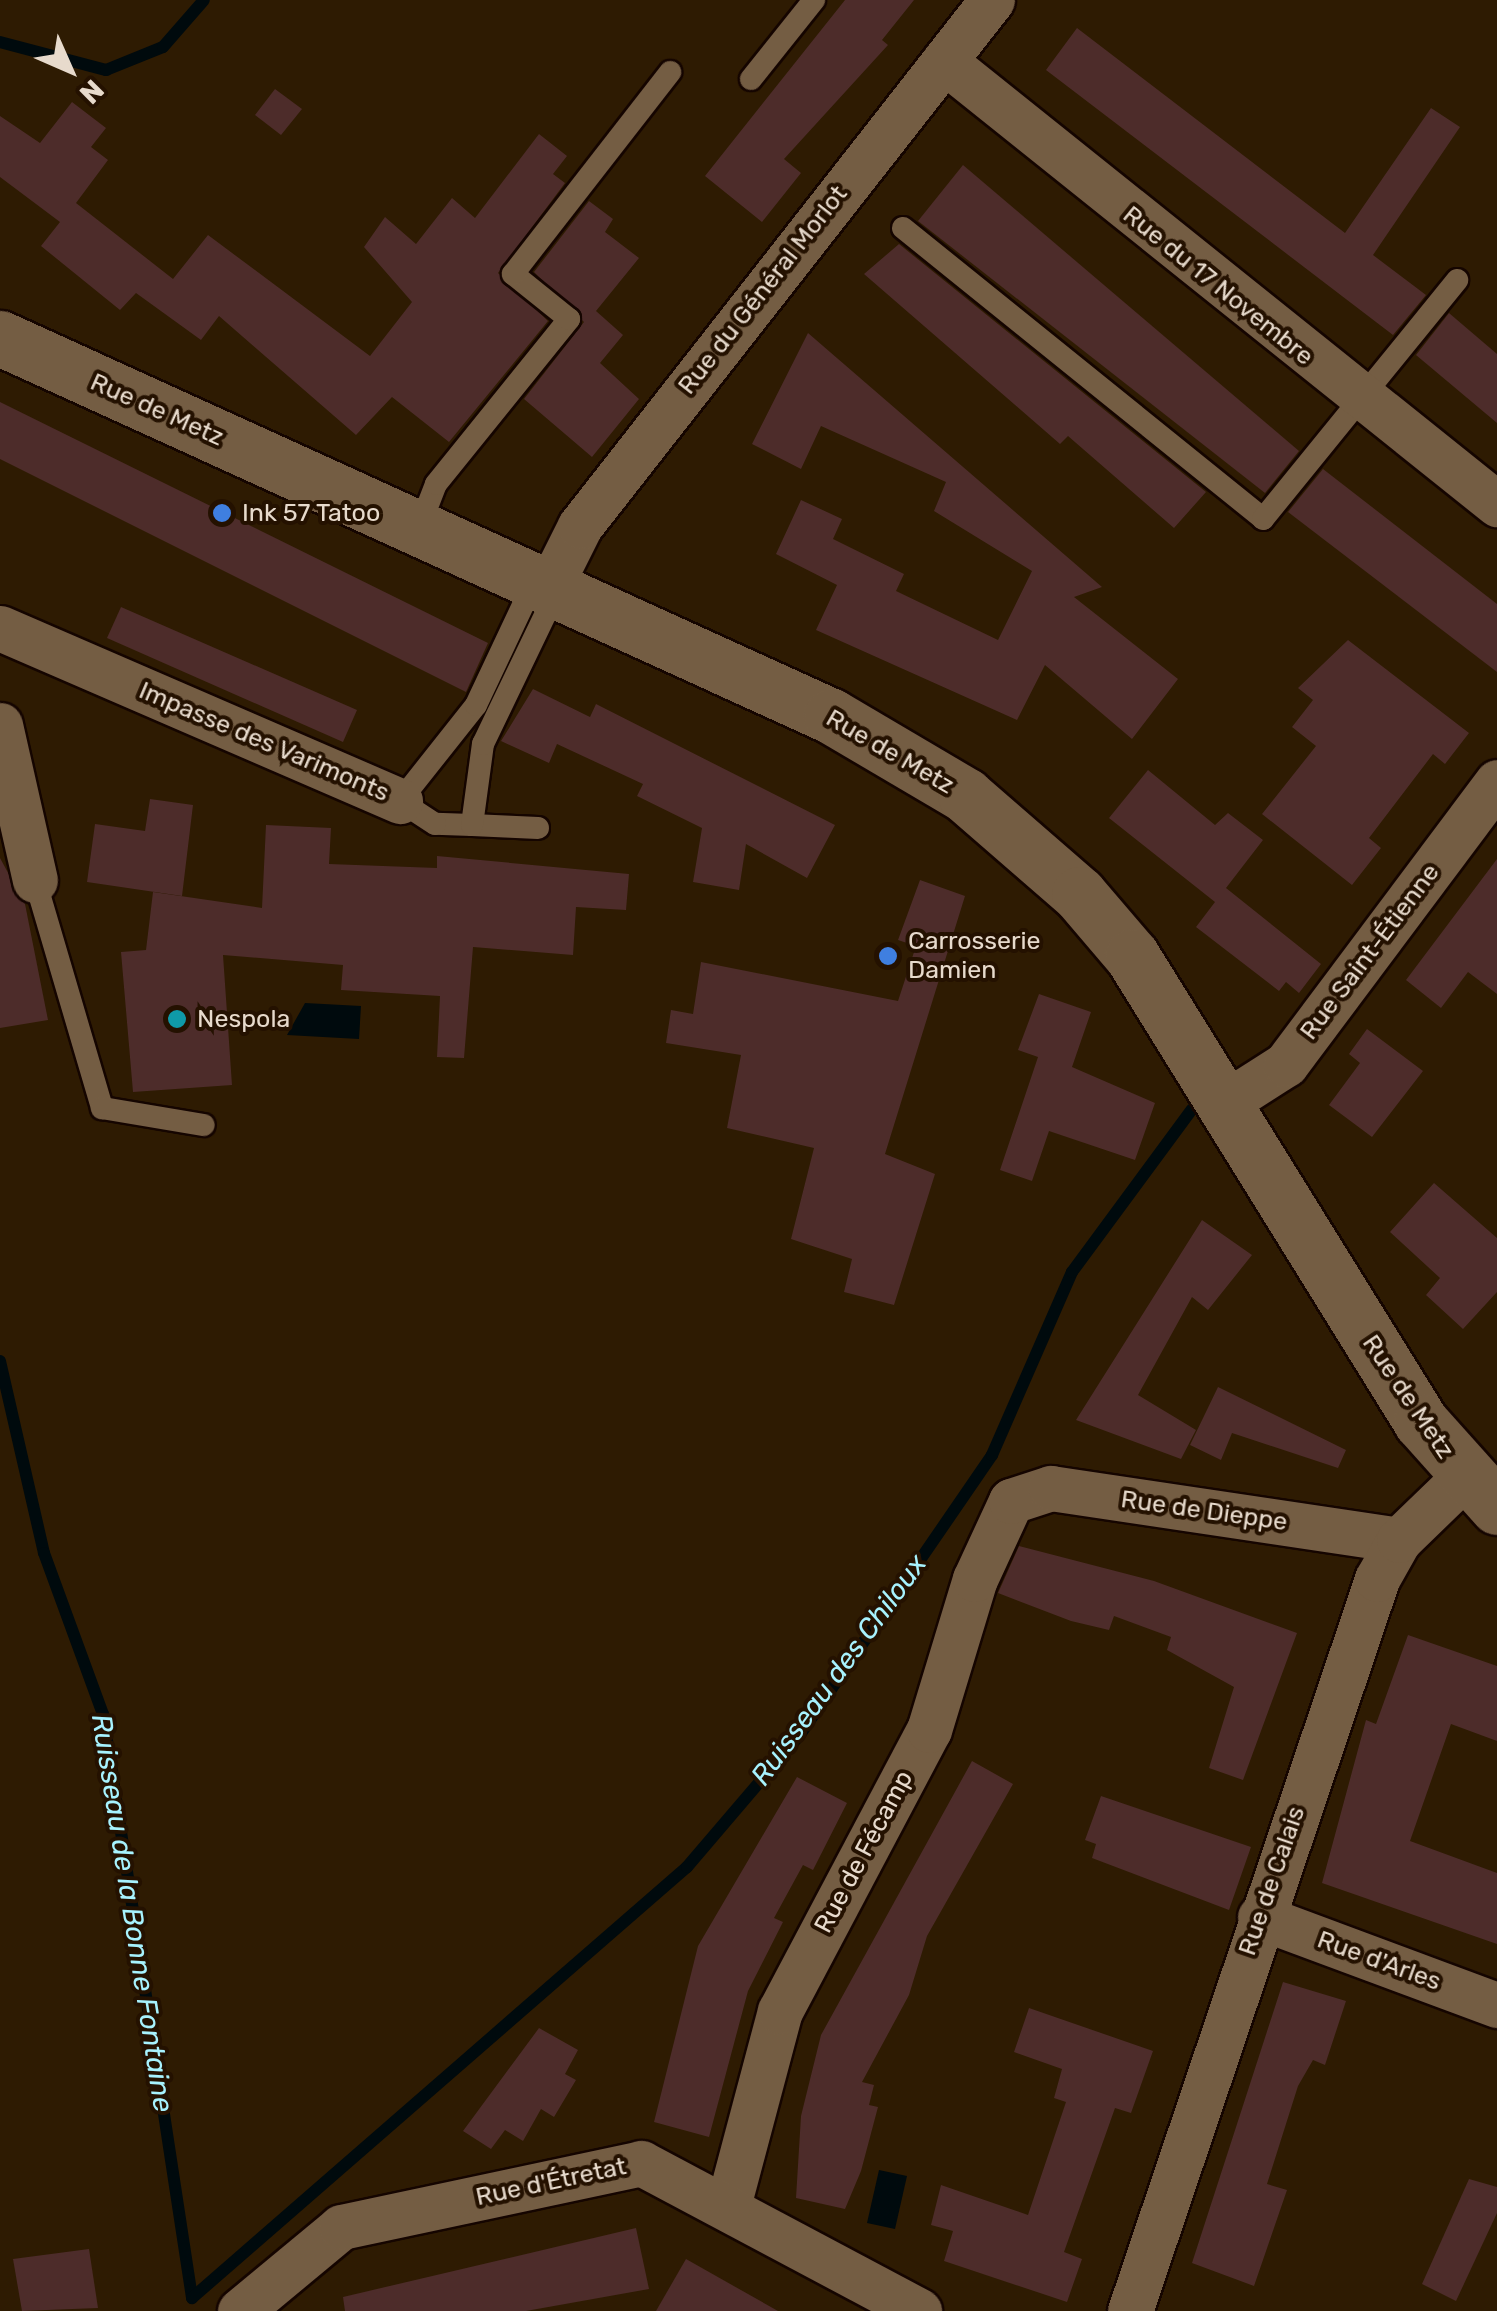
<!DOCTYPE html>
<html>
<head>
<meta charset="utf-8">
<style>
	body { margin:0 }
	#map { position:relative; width:1497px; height:2311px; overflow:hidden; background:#2e1b02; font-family:Rubik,sans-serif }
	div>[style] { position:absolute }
	.water>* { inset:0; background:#000a0d }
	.stream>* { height:12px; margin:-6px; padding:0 6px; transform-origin:6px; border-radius:6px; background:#000a0d }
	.building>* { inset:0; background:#4d2c2a }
	.roads { filter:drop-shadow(2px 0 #150500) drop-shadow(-2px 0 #150500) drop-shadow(0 2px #150500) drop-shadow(0 -2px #150500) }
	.service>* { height:22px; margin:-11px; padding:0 11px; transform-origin:11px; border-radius:11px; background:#745d43 }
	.minor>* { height:45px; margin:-22.5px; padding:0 22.5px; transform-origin:22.5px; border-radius:22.5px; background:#745d43 }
	.tertiary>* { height:55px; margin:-27.5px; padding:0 27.5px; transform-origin:27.5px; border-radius:27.5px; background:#745d43 }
	.dots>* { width:28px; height:28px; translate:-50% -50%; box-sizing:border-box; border:5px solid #241100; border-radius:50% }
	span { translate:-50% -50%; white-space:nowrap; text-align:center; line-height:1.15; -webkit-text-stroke:8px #241100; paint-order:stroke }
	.street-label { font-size:25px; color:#e7dacc }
	.poi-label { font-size:25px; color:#e7dacc }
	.left { translate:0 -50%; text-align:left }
	.water-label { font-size:28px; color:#a7f2fe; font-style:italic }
	.north { position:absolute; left:20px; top:20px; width:100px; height:100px; -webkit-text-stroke:8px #241100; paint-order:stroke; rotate:135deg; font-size:28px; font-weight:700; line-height:40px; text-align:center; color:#e7dacc }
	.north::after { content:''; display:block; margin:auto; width:35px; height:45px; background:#e7dacc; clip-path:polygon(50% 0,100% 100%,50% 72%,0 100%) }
</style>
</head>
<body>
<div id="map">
	<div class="water">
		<div style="clip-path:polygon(305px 1003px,361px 1006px,359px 1039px,287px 1035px)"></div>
		<div style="clip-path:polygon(879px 2170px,907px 2176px,895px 2229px,867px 2223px)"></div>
	</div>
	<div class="stream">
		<div style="left:0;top:42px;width:110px;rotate:14.8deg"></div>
		<div style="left:106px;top:70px;width:61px;rotate:-22deg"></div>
		<div style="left:163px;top:47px;width:62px;rotate:-48.9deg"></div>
		<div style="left:0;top:1361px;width:197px;rotate:77.1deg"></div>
		<div style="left:44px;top:1553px;width:171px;rotate:69.9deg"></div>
		<div style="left:103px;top:1714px;width:591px;rotate:81.33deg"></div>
		<div style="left:192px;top:2298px;width:656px;rotate:-41.05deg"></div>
		<div style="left:687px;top:1867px;width:172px;rotate:-49.5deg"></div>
		<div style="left:799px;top:1736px;width:341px;rotate:-55.5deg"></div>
		<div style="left:992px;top:1455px;width:200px;rotate:-66.4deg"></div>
		<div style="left:1072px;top:1272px;width:202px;rotate:-53.6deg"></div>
	</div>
	<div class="building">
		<div style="clip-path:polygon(845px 0,914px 0,882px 40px,888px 45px,784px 159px,801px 173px,762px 222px,705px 176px)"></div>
		<div style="clip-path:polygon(1077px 28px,1345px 233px,1431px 108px,1460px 127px,1373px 255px,1426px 295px,1393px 335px,1046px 70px)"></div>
		<div style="clip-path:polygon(275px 89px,302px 109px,281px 135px,255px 115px)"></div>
		<div style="clip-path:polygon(72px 102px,106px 128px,91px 147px,108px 160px,76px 203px,173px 279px,208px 235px,370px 356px,412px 302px,364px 247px,385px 217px,416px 244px,452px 198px,475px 218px,539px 134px,567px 156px,553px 174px,565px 183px,498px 273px,548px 321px,449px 442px,392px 397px,356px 435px,219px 316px,201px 340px,136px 293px,120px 310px,41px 246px,60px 222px,0 177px,0 116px,40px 143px)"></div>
		<div style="clip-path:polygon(963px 165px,1299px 451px,1265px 493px,918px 221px)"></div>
		<div style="clip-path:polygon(589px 201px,613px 219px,605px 232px,639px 258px,596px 311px,623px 335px,600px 363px,639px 399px,592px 457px,524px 399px,584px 322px,534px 272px)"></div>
		<div style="clip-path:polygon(899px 244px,1206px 492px,1174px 528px,1068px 436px,1060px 444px,864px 274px)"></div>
		<div style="clip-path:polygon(1449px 313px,1497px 354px,1497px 423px,1416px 355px)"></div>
		<div style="clip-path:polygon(808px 333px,1102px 587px,1074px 597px,1178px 679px,1132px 739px,1045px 665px,1017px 720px,816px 630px,837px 585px,776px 554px,801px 500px,842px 519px,833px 539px,904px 574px,896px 591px,998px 640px,1032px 571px,934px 511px,946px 482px,821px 426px,801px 469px,752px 444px)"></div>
		<div style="clip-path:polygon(0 402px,488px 643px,466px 692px,0 459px)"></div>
		<div style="clip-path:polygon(1323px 469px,1497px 604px,1497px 672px,1288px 512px)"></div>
		<div style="clip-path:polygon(121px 607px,357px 710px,343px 742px,107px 638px)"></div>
		<div style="clip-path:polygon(1348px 640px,1469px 733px,1445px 764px,1433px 754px,1369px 838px,1381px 848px,1352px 885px,1262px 814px,1316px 746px,1292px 727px,1313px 700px,1298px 688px)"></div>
		<div style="clip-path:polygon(533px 689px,590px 717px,596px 704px,835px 825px,807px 878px,746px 844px,739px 890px,693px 882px,702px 828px,637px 796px,643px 784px,557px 744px,549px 763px,501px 741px)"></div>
		<div style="clip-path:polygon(1148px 770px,1215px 825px,1228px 813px,1263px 840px,1226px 888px,1321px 964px,1299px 993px,1286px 982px,1279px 991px,1196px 927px,1215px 902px,1109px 818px)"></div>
		<div style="clip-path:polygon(150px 799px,193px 805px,182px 896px,87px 882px,95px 824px,145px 831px)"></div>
		<div style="clip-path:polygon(266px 825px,331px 828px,329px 864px,437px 868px,437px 856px,629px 874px,626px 910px,576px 907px,573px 955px,473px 947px,464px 1058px,437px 1057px,440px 996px,341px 990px,343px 965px,223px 955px,232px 1085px,133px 1092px,121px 952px,146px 950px,153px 892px,262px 908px)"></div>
		<div style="clip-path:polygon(0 858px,25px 904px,48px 1020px,0 1028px)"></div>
		<div style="clip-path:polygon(1497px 859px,1497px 994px,1468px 972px,1441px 1008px,1406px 980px)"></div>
		<div style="clip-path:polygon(920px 880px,965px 896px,885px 1154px,935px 1174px,894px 1305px,844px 1292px,852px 1259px,791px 1239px,814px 1148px,727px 1128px,741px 1055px,666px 1043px,671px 1010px,693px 1014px,701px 962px,898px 1001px,916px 946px,898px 940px)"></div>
		<div style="clip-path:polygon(1039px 994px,1091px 1012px,1072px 1067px,1155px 1103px,1135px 1160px,1049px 1131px,1032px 1181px,1000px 1170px,1038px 1057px,1018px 1050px)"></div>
		<div style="clip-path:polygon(1367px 1029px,1423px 1071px,1372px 1137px,1329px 1105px,1360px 1063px,1349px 1054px)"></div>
		<div style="clip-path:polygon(1434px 1183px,1497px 1238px,1497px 1292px,1463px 1329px,1426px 1295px,1440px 1278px,1390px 1232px)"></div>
		<div style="clip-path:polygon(1202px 1220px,1252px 1255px,1208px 1310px,1192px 1297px,1138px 1395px,1196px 1430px,1181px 1459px,1076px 1420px)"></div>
		<div style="clip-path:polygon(1218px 1387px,1346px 1450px,1338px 1468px,1232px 1433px,1221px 1460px,1190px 1445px)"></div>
		<div style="clip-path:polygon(1019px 1546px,1154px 1581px,1297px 1633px,1243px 1780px,1209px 1768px,1234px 1687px,1167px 1650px,1171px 1637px,1114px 1616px,1109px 1630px,1071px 1621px,998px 1593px)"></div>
		<div style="clip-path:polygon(1408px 1635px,1497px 1666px,1497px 1741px,1451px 1724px,1410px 1841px,1497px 1873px,1497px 1944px,1322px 1883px,1366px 1720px,1376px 1724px)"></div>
		<div style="clip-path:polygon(972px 1761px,1013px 1784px,927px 1936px,909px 1995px,862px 2082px,874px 2085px,869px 2105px,878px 2107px,861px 2171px,845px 2209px,796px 2198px,801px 2116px,821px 2035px)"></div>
		<div style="clip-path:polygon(797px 1777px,847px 1803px,813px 1870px,803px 1865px,774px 1918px,783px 1922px,748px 1991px,709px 2137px,654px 2122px,698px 1946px)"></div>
		<div style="clip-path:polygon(1101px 1796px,1251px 1847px,1229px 1910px,1092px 1858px,1096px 1844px,1085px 1840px)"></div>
		<div style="clip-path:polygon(1283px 1982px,1346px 2001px,1325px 2065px,1313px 2060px,1298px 2086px,1267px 2184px,1287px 2190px,1254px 2286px,1192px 2263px)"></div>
		<div style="clip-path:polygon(1029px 2008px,1153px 2051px,1131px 2113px,1115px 2108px,1064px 2252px,1082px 2259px,1067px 2302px,944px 2261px,953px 2231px,931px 2225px,941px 2185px,1028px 2215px,1066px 2102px,1054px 2098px,1062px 2069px,1014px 2052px)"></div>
		<div style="clip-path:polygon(539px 2028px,578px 2050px,565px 2074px,576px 2080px,554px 2117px,541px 2109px,523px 2141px,505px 2130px,491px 2149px,463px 2131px)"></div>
		<div style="clip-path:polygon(1469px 2179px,1497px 2187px,1497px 2213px,1456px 2301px,1422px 2284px)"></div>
		<div style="clip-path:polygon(636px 2228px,649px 2289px,526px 2311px,345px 2311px,343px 2297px)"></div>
		<div style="clip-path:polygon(89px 2249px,98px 2308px,22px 2311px,13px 2259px)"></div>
		<div style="clip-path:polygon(686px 2259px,778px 2311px,656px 2311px)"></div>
	</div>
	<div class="roads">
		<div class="service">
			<div style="left:751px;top:79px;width:101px;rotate:-51.4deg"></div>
			<div style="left:903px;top:228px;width:463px;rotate:38.9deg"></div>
			<div style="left:1263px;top:519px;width:308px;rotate:-50.9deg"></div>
			<div style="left:419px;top:528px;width:47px;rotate:-68.9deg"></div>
			<div style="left:436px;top:484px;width:212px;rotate:-51.1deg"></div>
			<div style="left:569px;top:319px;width:72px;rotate:-141.2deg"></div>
			<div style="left:513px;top:274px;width:256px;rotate:-52.1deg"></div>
			<div style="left:472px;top:825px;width:37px;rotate:-178deg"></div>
			<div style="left:435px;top:824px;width:42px;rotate:-146.7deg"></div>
			<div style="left:400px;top:801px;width:122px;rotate:-51.6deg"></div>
			<div style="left:476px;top:705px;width:136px;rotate:-64.8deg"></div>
			<div style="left:538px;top:828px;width:66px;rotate:-177.4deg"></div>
			<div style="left:472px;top:825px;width:82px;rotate:-82.3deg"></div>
			<div style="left:483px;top:744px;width:169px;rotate:-64.3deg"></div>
			<div style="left:35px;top:880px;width:238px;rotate:73.6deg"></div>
			<div style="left:102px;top:1108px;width:103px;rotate:9.5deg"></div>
		</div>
		<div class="minor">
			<div style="left:944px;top:61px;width:709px;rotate:38.7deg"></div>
			<div style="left:549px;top:588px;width:69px;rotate:-63.4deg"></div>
			<div style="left:580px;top:526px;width:668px;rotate:-51.93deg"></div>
			<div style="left:0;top:628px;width:436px;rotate:23.4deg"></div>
			<div style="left:0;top:725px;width:159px;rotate:77.3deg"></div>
			<div style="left:1225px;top:1103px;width:72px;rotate:-32.6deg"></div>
			<div style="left:1286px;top:1064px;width:352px;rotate:-53.2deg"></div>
			<div style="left:1260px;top:1917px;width:253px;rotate:20.4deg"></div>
			<div style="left:728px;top:2206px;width:202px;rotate:-75.1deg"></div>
			<div style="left:780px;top:2011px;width:318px;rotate:-62.1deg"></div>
			<div style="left:929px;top:1730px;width:158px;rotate:-73.1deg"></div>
			<div style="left:975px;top:1579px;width:86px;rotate:-65.2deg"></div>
			<div style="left:1011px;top:1501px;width:42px;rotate:-18deg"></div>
			<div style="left:1051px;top:1488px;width:352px;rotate:8.5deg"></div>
			<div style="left:240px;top:2311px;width:131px;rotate:-39.7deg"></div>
			<div style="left:341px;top:2227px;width:307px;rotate:-12deg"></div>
			<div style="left:641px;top:2163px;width:315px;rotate:28deg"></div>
			<div style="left:1130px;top:2311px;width:773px;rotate:-71.35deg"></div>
			<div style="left:1377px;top:1579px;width:45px;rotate:-60.6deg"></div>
			<div style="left:1399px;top:1540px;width:89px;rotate:-44.1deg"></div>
		</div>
		<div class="tertiary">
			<div style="left:0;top:338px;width:913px;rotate:24.46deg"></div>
			<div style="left:831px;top:716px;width:156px;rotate:30.5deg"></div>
			<div style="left:965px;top:795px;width:151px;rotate:41deg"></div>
			<div style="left:1079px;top:894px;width:82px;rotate:49.5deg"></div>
			<div style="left:1132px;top:956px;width:548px;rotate:58.19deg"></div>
			<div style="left:1421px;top:1422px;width:114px;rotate:48.2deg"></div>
		</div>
	</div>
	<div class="dots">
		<div style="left:222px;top:513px;background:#3f7fe0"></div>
		<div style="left:888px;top:956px;background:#3f7fe0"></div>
		<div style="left:177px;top:1019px;background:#0f9aa8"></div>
	</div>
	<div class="street-label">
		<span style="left:1218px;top:286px;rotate:39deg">Rue du 17 Novembre</span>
		<span style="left:763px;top:290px;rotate:-52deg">Rue du Général Morlot</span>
		<span style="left:157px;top:410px;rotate:24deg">Rue de Metz</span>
		<span style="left:264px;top:742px;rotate:23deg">Impasse des Varimonts</span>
		<span style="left:890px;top:752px;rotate:30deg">Rue de Metz</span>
		<span style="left:1370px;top:952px;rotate:-53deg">Rue Saint-Étienne</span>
		<span style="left:1408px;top:1397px;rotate:56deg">Rue de Metz</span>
		<span style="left:1204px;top:1511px;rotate:8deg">Rue de Dieppe</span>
		<span style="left:864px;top:1852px;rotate:-62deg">Rue de Fécamp</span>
		<span style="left:1272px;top:1881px;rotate:-71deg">Rue de Calais</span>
		<span style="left:1379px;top:1961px;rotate:20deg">Rue d'Arles</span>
		<span style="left:551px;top:2182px;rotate:-12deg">Rue d'Étretat</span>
	</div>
	<div class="poi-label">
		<span class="left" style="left:242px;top:513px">Ink 57 Tatoo</span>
		<span class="left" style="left:908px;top:956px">Carrosserie<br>Damien</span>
		<span class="left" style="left:197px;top:1019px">Nespola</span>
	</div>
	<div class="water-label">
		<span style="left:839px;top:1670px;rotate:-54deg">Ruisseau des Chiloux</span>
		<span style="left:132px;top:1913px;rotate:81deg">Ruisseau de la Bonne Fontaine</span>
	</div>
	<div class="north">N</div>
</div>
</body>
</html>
